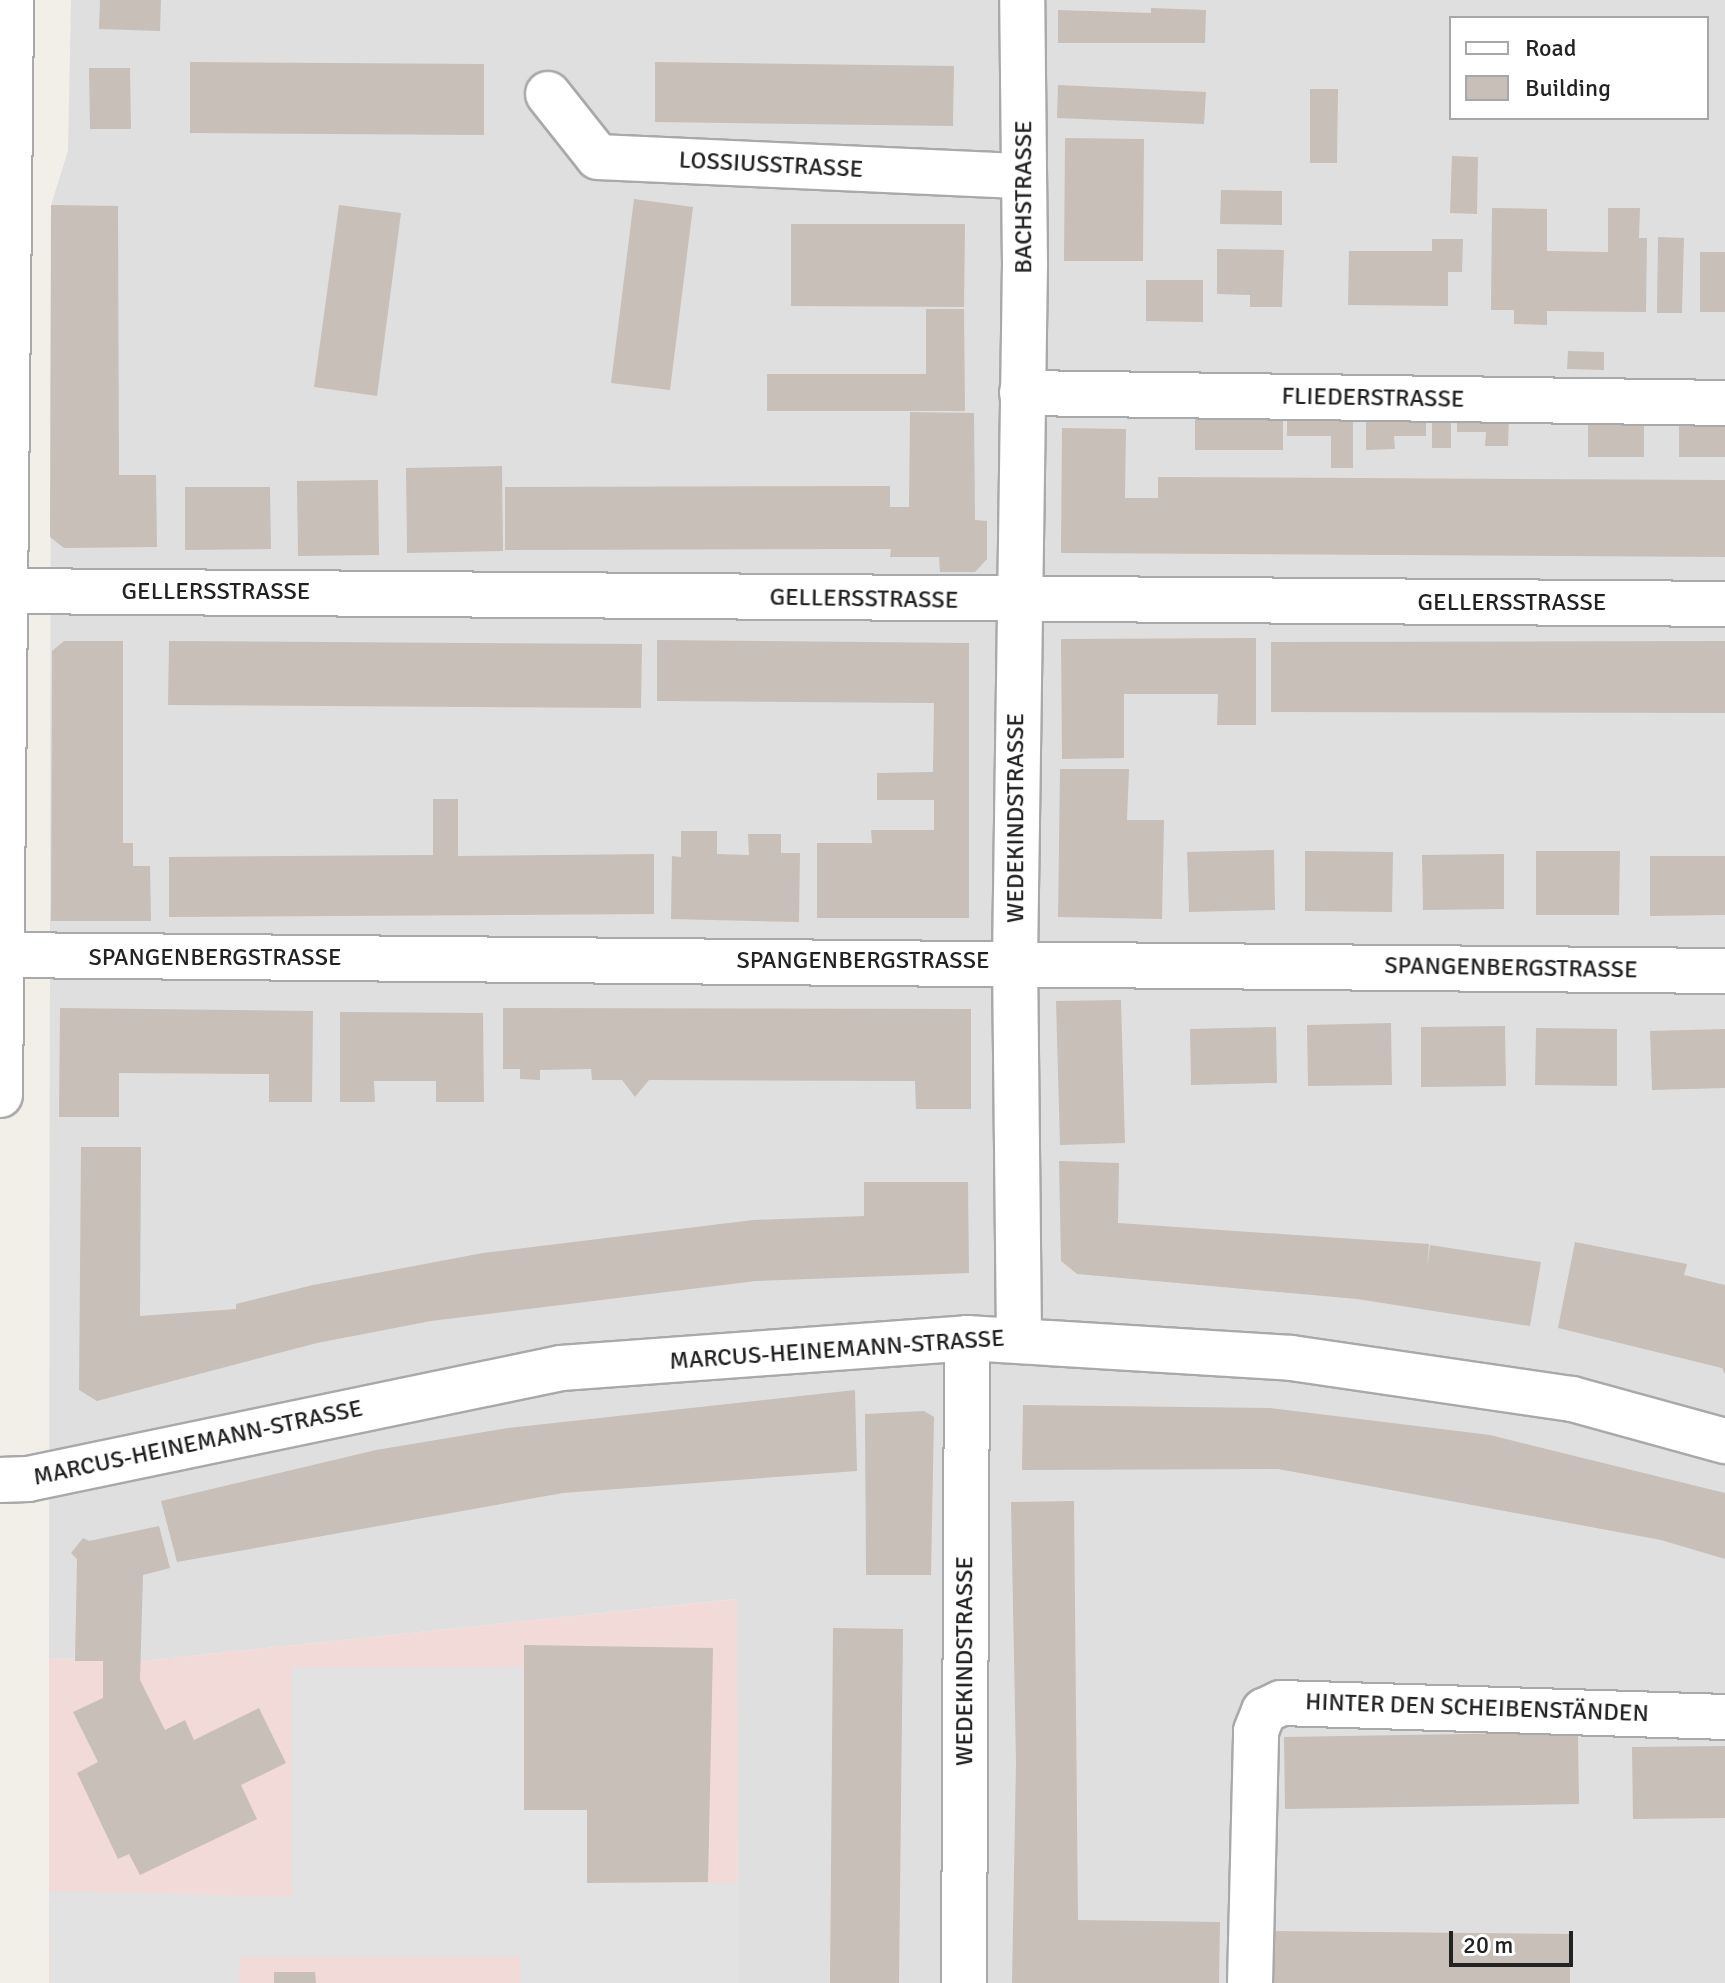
<!DOCTYPE html>
<html>
<head>
<meta charset="utf-8">
<style>
	body { margin:0 }
	#map { position:relative; width:1725px; height:1983px; overflow:hidden; background:#f2efe9; font-family:Signika,sans-serif }
	div>[style] { position:absolute }
	.residential>* { inset:0; background:#e0dfdf }
	.commercial>* { inset:0; background:#f2dad9 }
	.parking>* { inset:0; background:#e2e2e2 }
	.building>* { inset:0; background:#c7bfb8 }
	.roads { filter:drop-shadow(2px 0 #a9a9a9) drop-shadow(-2px 0 #a9a9a9) drop-shadow(0 2px #a9a9a9) drop-shadow(0 -2px #a9a9a9) }
	.minor>* { height:44px; margin:-22px; padding:0 22px; transform-origin:22px; border-radius:22px; background:#fff }
	span { translate:-50% -50%; white-space:nowrap; text-align:center; line-height:1.15; -webkit-text-stroke:8px #fff; paint-order:stroke }
	.street-label { font-size:24px; color:#222 }
	.legend { position:absolute; left:1449px; top:16px; width:260px; height:104px; box-sizing:border-box; background:#fff; border:2px solid #a7a7a7; margin:0; padding:10px 14px; list-style:none; font-size:24px; color:#222 }
	.legend li { display:flex; align-items:center; gap:16px; height:40px }
	.legend b { width:40px; border:2px solid #a7a7a7 }
	.scale { position:absolute; left:1449px; top:1931px; width:124px; height:36px; box-sizing:border-box; border:4px solid #222; border-top:0; padding-left:10px; font-size:24px; line-height:28px; white-space:nowrap; color:#222; -webkit-text-stroke:6px #fff; paint-order:stroke }
</style>
</head>
<body>
<div id="map">
	<div class="residential">
		<div style="clip-path:polygon(evenodd,71px 0,1725px 0,1725px 1983px,738px 1983px,736px 1599px,141px 1661px,49px 1658px,51px 205px,68px 151px,71px 0,1451px 18px,1707px 18px,1707px 118px,1451px 118px,1451px 18px)"></div>
	</div>
	<div class="commercial">
		<div style="clip-path:polygon(737px 1599px,738px 1983px,49px 1983px,49px 1658px,141px 1661px)"></div>
	</div>
	<div class="parking">
		<div style="clip-path:polygon(292px 1667px,523px 1667px,524px 1810px,587px 1810px,587px 1883px,738px 1883px,738px 1983px,521px 1983px,520px 1957px,240px 1957px,239px 1983px,50px 1983px,49px 1891px,292px 1897px)"></div>
	</div>
	<div class="building">
		<div style="clip-path:polygon(100px 0,161px 0,160px 31px,99px 29px)"></div>
		<div style="clip-path:polygon(1151px 8px,1206px 10px,1205px 43px,1058px 43px,1058px 10px,1151px 13px)"></div>
		<div style="clip-path:polygon(190px 62px,484px 64px,484px 135px,190px 133px)"></div>
		<div style="clip-path:polygon(655px 62px,954px 66px,953px 126px,655px 122px)"></div>
		<div style="clip-path:polygon(89px 68px,130px 68px,131px 129px,90px 129px)"></div>
		<div style="clip-path:polygon(1058px 85px,1206px 92px,1204px 124px,1057px 118px)"></div>
		<div style="clip-path:polygon(1310px 89px,1338px 89px,1337px 163px,1310px 163px)"></div>
		<div style="clip-path:polygon(1065px 138px,1144px 139px,1143px 261px,1064px 261px)"></div>
		<div style="clip-path:polygon(1452px 156px,1478px 157px,1477px 214px,1450px 213px)"></div>
		<div style="clip-path:polygon(1221px 190px,1282px 191px,1282px 225px,1220px 224px)"></div>
		<div style="clip-path:polygon(634px 199px,693px 207px,670px 390px,611px 383px)"></div>
		<div style="clip-path:polygon(51px 205px,118px 206px,119px 475px,156px 475px,157px 547px,64px 548px,50px 537px)"></div>
		<div style="clip-path:polygon(339px 205px,401px 213px,377px 396px,314px 387px)"></div>
		<div style="clip-path:polygon(1492px 208px,1547px 209px,1547px 251px,1608px 252px,1608px 208px,1640px 208px,1639px 238px,1647px 238px,1646px 312px,1547px 311px,1547px 325px,1514px 324px,1514px 310px,1491px 310px)"></div>
		<div style="clip-path:polygon(791px 224px,965px 224px,964px 307px,791px 306px)"></div>
		<div style="clip-path:polygon(1658px 237px,1684px 238px,1682px 313px,1657px 313px)"></div>
		<div style="clip-path:polygon(1432px 239px,1463px 239px,1462px 272px,1448px 272px,1448px 306px,1348px 305px,1349px 251px,1432px 251px)"></div>
		<div style="clip-path:polygon(1217px 249px,1284px 250px,1282px 307px,1250px 307px,1250px 295px,1217px 294px)"></div>
		<div style="clip-path:polygon(1700px 252px,1725px 252px,1725px 312px,1700px 312px)"></div>
		<div style="clip-path:polygon(1146px 280px,1203px 280px,1203px 322px,1146px 321px)"></div>
		<div style="clip-path:polygon(926px 309px,964px 309px,965px 411px,767px 411px,767px 374px,926px 374px)"></div>
		<div style="clip-path:polygon(1568px 351px,1604px 352px,1604px 370px,1567px 369px)"></div>
		<div style="clip-path:polygon(1287px 407px,1353px 407px,1353px 468px,1331px 468px,1331px 436px,1287px 436px)"></div>
		<div style="clip-path:polygon(1426px 409px,1426px 436px,1394px 436px,1395px 449px,1366px 450px,1366px 416px)"></div>
		<div style="clip-path:polygon(910px 412px,974px 413px,975px 520px,987px 521px,987px 559px,975px 572px,940px 572px,939px 557px,890px 557px,891px 549px,505px 550px,505px 487px,890px 486px,890px 507px,909px 507px)"></div>
		<div style="clip-path:polygon(1195px 413px,1283px 413px,1283px 450px,1195px 450px)"></div>
		<div style="clip-path:polygon(1432px 414px,1451px 414px,1451px 448px,1432px 448px)"></div>
		<div style="clip-path:polygon(1457px 415px,1509px 416px,1508px 446px,1485px 446px,1486px 432px,1457px 432px)"></div>
		<div style="clip-path:polygon(1588px 417px,1644px 418px,1644px 457px,1588px 457px)"></div>
		<div style="clip-path:polygon(1679px 418px,1725px 419px,1725px 457px,1679px 457px)"></div>
		<div style="clip-path:polygon(1062px 428px,1126px 429px,1125px 498px,1158px 498px,1158px 477px,1725px 480px,1725px 557px,1061px 553px)"></div>
		<div style="clip-path:polygon(502px 466px,503px 551px,407px 553px,406px 468px)"></div>
		<div style="clip-path:polygon(378px 480px,379px 555px,298px 556px,297px 481px)"></div>
		<div style="clip-path:polygon(185px 487px,270px 487px,271px 549px,185px 550px)"></div>
		<div style="clip-path:polygon(1256px 638px,1256px 725px,1217px 725px,1218px 694px,1124px 694px,1124px 758px,1062px 759px,1061px 639px)"></div>
		<div style="clip-path:polygon(657px 640px,969px 643px,969px 918px,817px 918px,817px 843px,872px 843px,871px 830px,934px 830px,934px 800px,877px 800px,877px 773px,933px 772px,934px 703px,657px 701px)"></div>
		<div style="clip-path:polygon(64px 641px,123px 641px,123px 843px,133px 843px,133px 866px,150px 866px,151px 921px,51px 921px,52px 651px)"></div>
		<div style="clip-path:polygon(169px 641px,642px 644px,641px 708px,168px 705px)"></div>
		<div style="clip-path:polygon(1725px 641px,1725px 713px,1271px 712px,1271px 642px)"></div>
		<div style="clip-path:polygon(1060px 769px,1129px 769px,1127px 820px,1164px 820px,1162px 919px,1058px 917px)"></div>
		<div style="clip-path:polygon(433px 799px,458px 799px,458px 856px,654px 854px,654px 914px,169px 917px,169px 857px,433px 855px)"></div>
		<div style="clip-path:polygon(681px 831px,717px 831px,717px 854px,749px 855px,748px 834px,781px 834px,781px 853px,800px 853px,799px 922px,671px 919px,672px 856px,681px 857px)"></div>
		<div style="clip-path:polygon(1274px 850px,1275px 910px,1189px 912px,1187px 852px)"></div>
		<div style="clip-path:polygon(1305px 851px,1393px 852px,1392px 912px,1305px 911px)"></div>
		<div style="clip-path:polygon(1536px 851px,1620px 851px,1619px 915px,1536px 915px)"></div>
		<div style="clip-path:polygon(1504px 854px,1504px 909px,1423px 910px,1422px 855px)"></div>
		<div style="clip-path:polygon(1650px 856px,1725px 856px,1725px 915px,1650px 916px)"></div>
		<div style="clip-path:polygon(1121px 1000px,1125px 1143px,1060px 1145px,1056px 1001px)"></div>
		<div style="clip-path:polygon(60px 1008px,313px 1011px,312px 1102px,269px 1102px,269px 1074px,119px 1073px,119px 1117px,59px 1117px)"></div>
		<div style="clip-path:polygon(503px 1008px,971px 1009px,971px 1109px,916px 1109px,915px 1081px,649px 1080px,635px 1097px,622px 1080px,592px 1080px,591px 1069px,540px 1070px,540px 1080px,520px 1079px,520px 1069px,503px 1069px)"></div>
		<div style="clip-path:polygon(340px 1012px,483px 1013px,484px 1102px,436px 1102px,436px 1081px,374px 1081px,375px 1102px,340px 1102px)"></div>
		<div style="clip-path:polygon(1391px 1023px,1392px 1085px,1308px 1086px,1307px 1025px)"></div>
		<div style="clip-path:polygon(1505px 1026px,1506px 1086px,1421px 1087px,1421px 1027px)"></div>
		<div style="clip-path:polygon(1276px 1027px,1277px 1083px,1191px 1085px,1190px 1029px)"></div>
		<div style="clip-path:polygon(1536px 1028px,1617px 1029px,1617px 1086px,1535px 1085px)"></div>
		<div style="clip-path:polygon(1725px 1029px,1725px 1088px,1652px 1090px,1650px 1031px)"></div>
		<div style="clip-path:polygon(81px 1147px,141px 1147px,140px 1316px,236px 1309px,236px 1304px,313px 1285px,483px 1253px,753px 1220px,864px 1216px,864px 1182px,968px 1182px,969px 1273px,756px 1281px,431px 1321px,317px 1343px,97px 1401px,79px 1390px)"></div>
		<div style="clip-path:polygon(1059px 1161px,1119px 1163px,1118px 1223px,1429px 1244px,1427px 1268px,1430px 1245px,1541px 1262px,1530px 1326px,1357px 1299px,1077px 1274px,1061px 1261px)"></div>
		<div style="clip-path:polygon(1575px 1242px,1687px 1264px,1684px 1275px,1725px 1285px,1725px 1374px,1722px 1368px,1558px 1328px)"></div>
		<div style="clip-path:polygon(855px 1390px,857px 1471px,563px 1493px,177px 1562px,161px 1501px,376px 1450px,508px 1428px)"></div>
		<div style="clip-path:polygon(1023px 1405px,1270px 1408px,1490px 1435px,1725px 1493px,1725px 1559px,1661px 1540px,1278px 1469px,1022px 1470px)"></div>
		<div style="clip-path:polygon(924px 1411px,934px 1417px,931px 1575px,866px 1575px,865px 1414px)"></div>
		<div style="clip-path:polygon(1074px 1501px,1078px 1920px,1220px 1922px,1219px 1983px,1012px 1983px,1016px 1762px,1011px 1502px)"></div>
		<div style="clip-path:polygon(159px 1526px,170px 1568px,143px 1575px,140px 1680px,165px 1730px,185px 1720px,194px 1740px,259px 1708px,286px 1763px,241px 1785px,257px 1819px,140px 1875px,129px 1854px,118px 1859px,77px 1773px,98px 1762px,73px 1712px,103px 1698px,103px 1661px,75px 1661px,77px 1559px,71px 1553px,83px 1538px,89px 1541px)"></div>
		<div style="clip-path:polygon(833px 1628px,903px 1629px,899px 1983px,830px 1983px)"></div>
		<div style="clip-path:polygon(524px 1645px,713px 1648px,708px 1882px,587px 1883px,587px 1810px,524px 1810px)"></div>
		<div style="clip-path:polygon(1578px 1732px,1579px 1804px,1285px 1809px,1284px 1737px)"></div>
		<div style="clip-path:polygon(1725px 1746px,1725px 1818px,1633px 1819px,1632px 1747px)"></div>
		<div style="clip-path:polygon(1264px 1931px,1570px 1934px,1570px 1983px,1264px 1983px)"></div>
		<div style="clip-path:polygon(274px 1972px,315px 1972px,316px 1983px,274px 1983px)"></div>
	</div>
	<div class="roads">
		<div class="minor">
			<div style="left:548px;top:94px;width:80px;rotate:51.6deg"></div>
			<div style="left:598px;top:157px;width:426px;rotate:2.6deg"></div>
			<div style="left:1022px;top:393px;width:703px;rotate:0.81deg"></div>
			<div style="left:4px;top:591px;width:1721px;rotate:0.43deg"></div>
			<div style="left:0;top:955px;width:1725px;rotate:0.53deg"></div>
			<div style="left:0;top:1095px;width:1095px;rotate:-89.42deg"></div>
			<div style="left:1019px;top:1339px;width:378px;rotate:-90.6deg"></div>
			<div style="left:1015px;top:961px;width:696px;rotate:-89.18deg"></div>
			<div style="left:1025px;top:265px;width:265px;rotate:-90.6deg"></div>
			<div style="left:0;top:1480px;width:28px;rotate:-2deg"></div>
			<div style="left:28px;top:1479px;width:544px;rotate:-11.76deg"></div>
			<div style="left:561px;top:1368px;width:407px;rotate:-4.2deg"></div>
			<div style="left:967px;top:1338px;width:325px;rotate:3.5deg"></div>
			<div style="left:1291px;top:1358px;width:284px;rotate:8.3deg"></div>
			<div style="left:1572px;top:1399px;width:159px;rotate:15.4deg"></div>
			<div style="left:964px;top:1983px;width:645px;rotate:-89.73deg"></div>
			<div style="left:1250px;top:1983px;width:252px;rotate:-88.6deg"></div>
			<div style="left:1256px;top:1731px;width:22px;rotate:-68deg"></div>
			<div style="left:1264px;top:1711px;width:19px;rotate:-25deg"></div>
			<div style="left:1281px;top:1703px;width:444px;rotate:1.8deg"></div>
		</div>
	</div>
	<div class="street-label">
		<span style="left:771px;top:165px;rotate:3deg">LOSSIUSSTRASSE</span>
		<span style="left:1024px;top:197px;rotate:-90deg">BACHSTRASSE</span>
		<span style="left:1373px;top:398px;rotate:1deg">FLIEDERSTRASSE</span>
		<span style="left:216px;top:592px">GELLERSSTRASSE</span>
		<span style="left:864px;top:599px;rotate:1deg">GELLERSSTRASSE</span>
		<span style="left:1512px;top:603px">GELLERSSTRASSE</span>
		<span style="left:1016px;top:818px;rotate:-90deg">WEDEKINDSTRASSE</span>
		<span style="left:215px;top:958px">SPANGENBERGSTRASSE</span>
		<span style="left:863px;top:961px">SPANGENBERGSTRASSE</span>
		<span style="left:1511px;top:968px;rotate:1deg">SPANGENBERGSTRASSE</span>
		<span style="left:837px;top:1350px;rotate:-4deg">MARCUS-HEINEMANN-STRASSE</span>
		<span style="left:198px;top:1443px;rotate:-12deg">MARCUS-HEINEMANN-STRASSE</span>
		<span style="left:965px;top:1661px;rotate:-90deg">WEDEKINDSTRASSE</span>
		<span style="left:1477px;top:1708px;rotate:2deg">HINTER DEN SCHEIBENSTÄNDEN</span>
	</div>
	<ul class="legend">
	<li><b style="height:10px;background:#fff"></b>Road</li>
	<li><b style="height:22px;background:#c7bfb8"></b>Building</li>
	</ul>
	<div class="scale">20 m</div>
</div>
</body>
</html>
